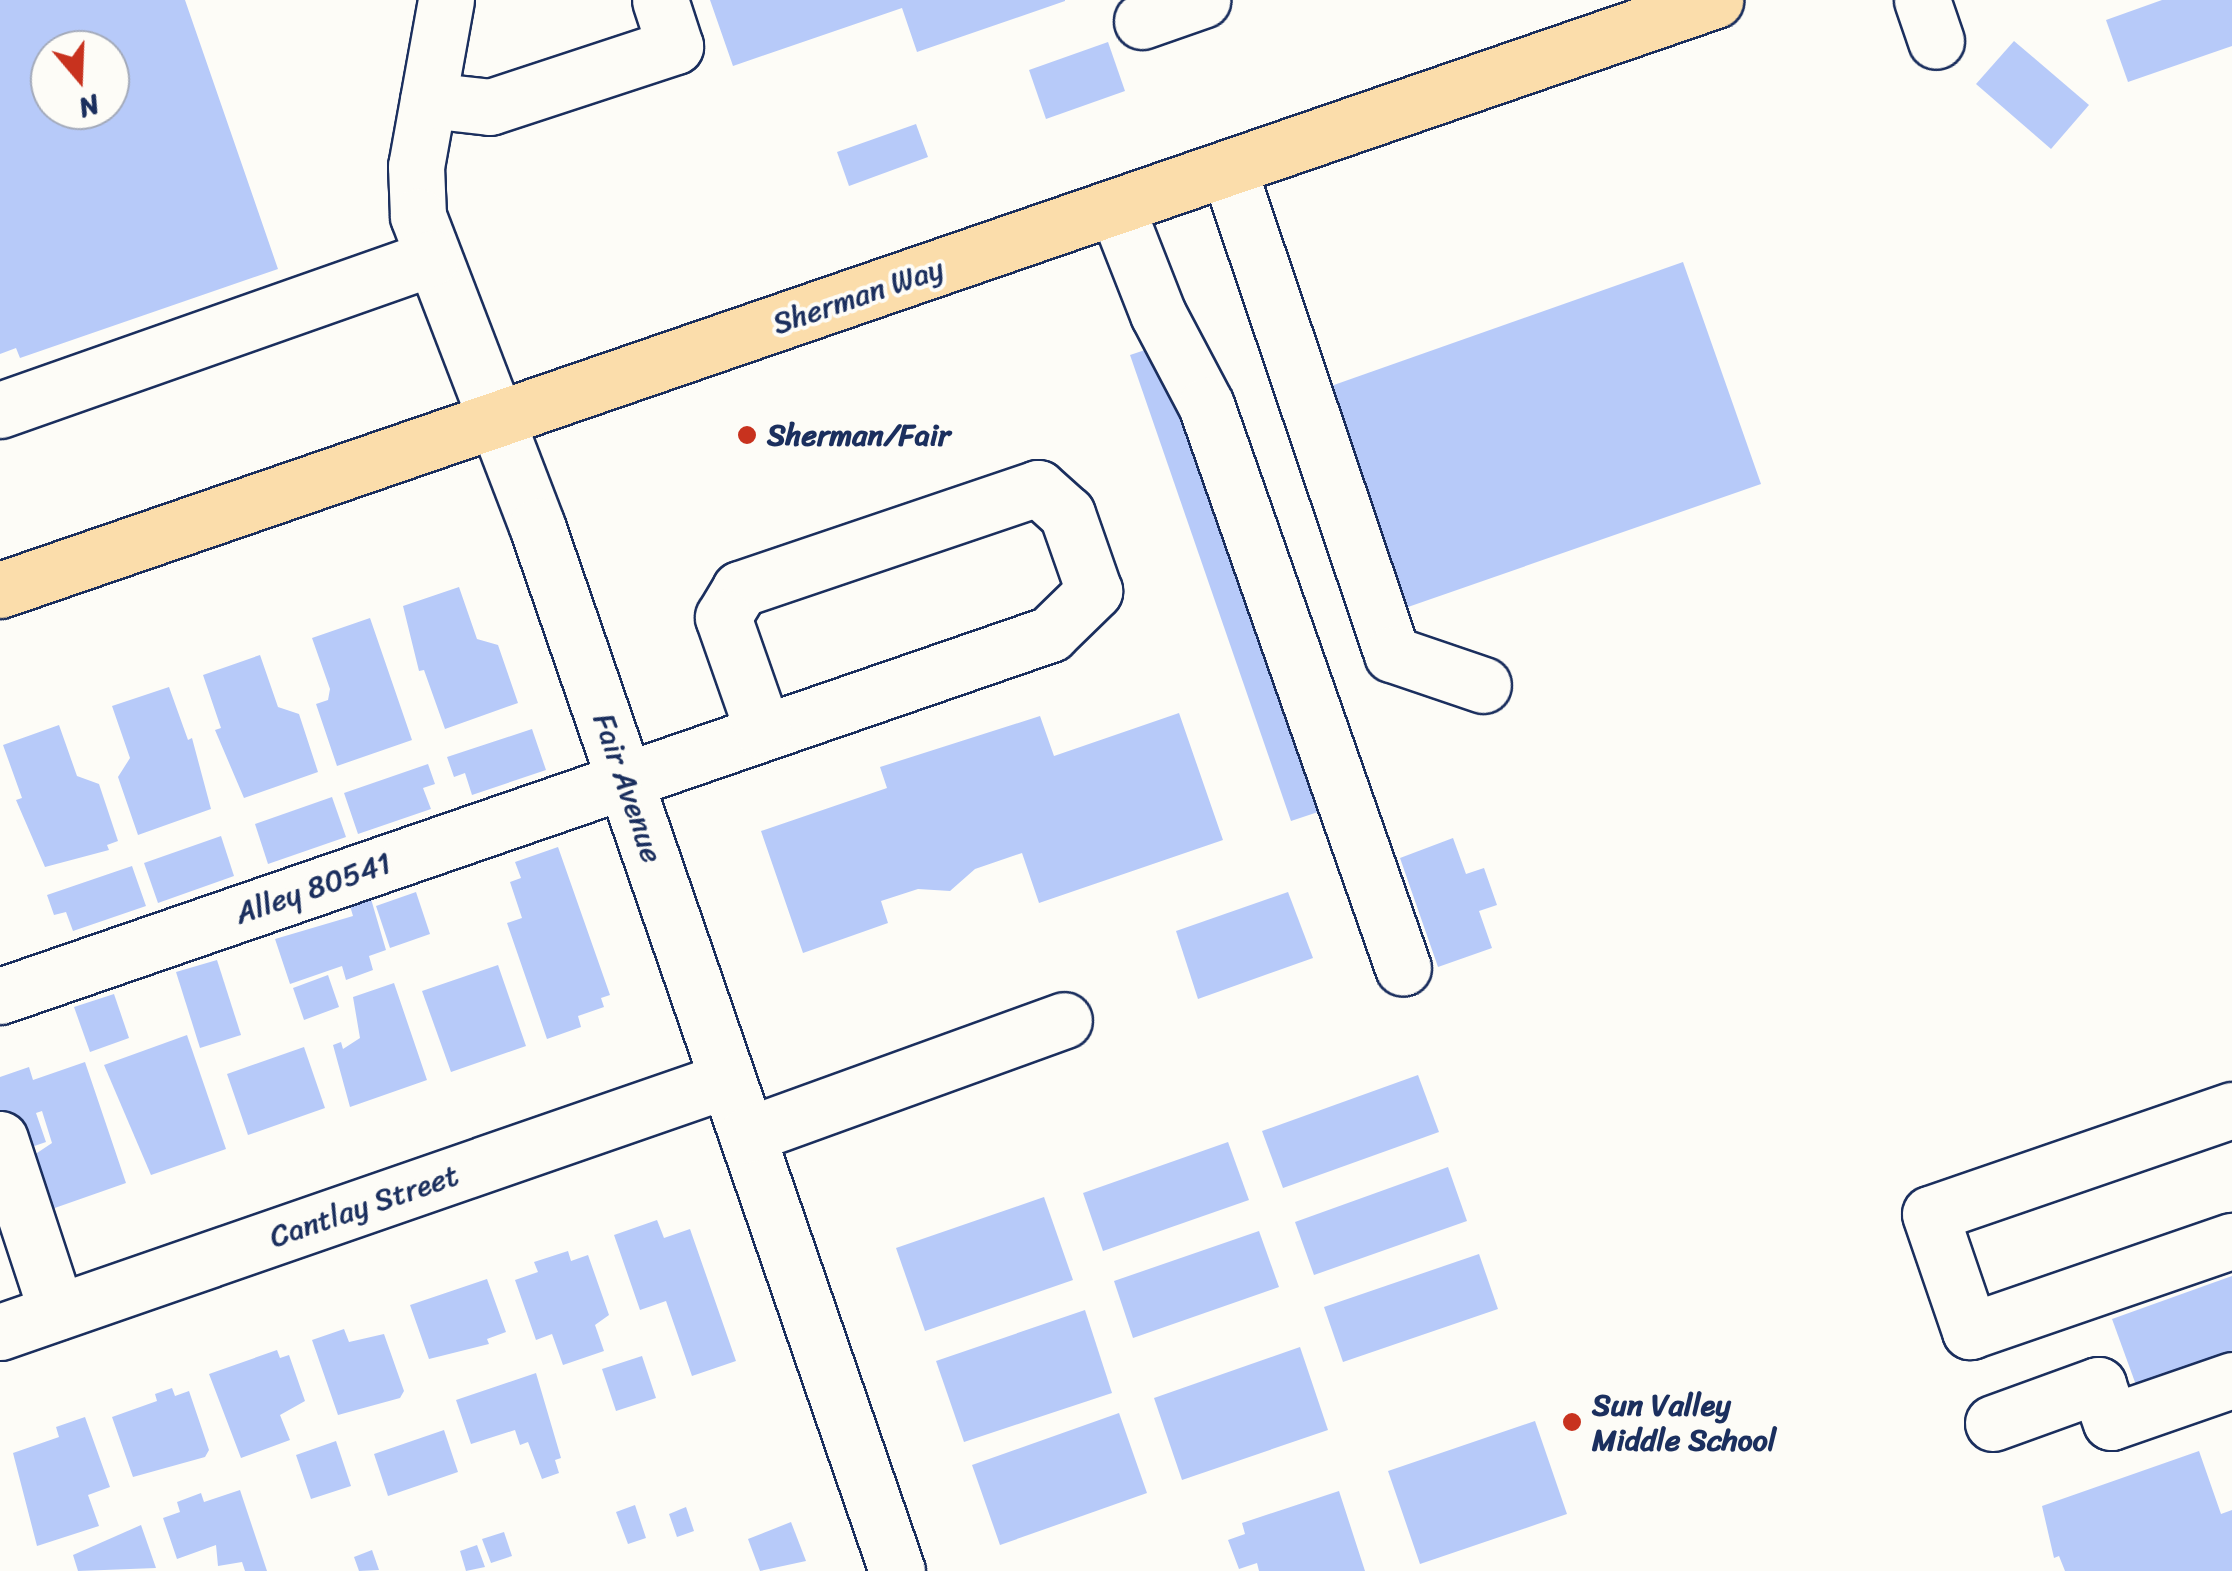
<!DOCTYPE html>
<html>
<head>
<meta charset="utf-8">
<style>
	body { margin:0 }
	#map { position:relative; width:2232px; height:1571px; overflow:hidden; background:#fdfcf7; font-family:Sriracha,sans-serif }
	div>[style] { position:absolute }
	.building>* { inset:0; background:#b7caf9 }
	.roads { filter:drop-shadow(2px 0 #1b2f5e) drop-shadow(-2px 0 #1b2f5e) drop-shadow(0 2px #1b2f5e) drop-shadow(0 -2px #1b2f5e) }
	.minor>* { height:55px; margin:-27.5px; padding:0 27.5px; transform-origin:27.5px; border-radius:27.5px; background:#fdfcf7 }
	.major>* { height:55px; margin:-27.5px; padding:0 27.5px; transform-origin:27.5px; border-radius:27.5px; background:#fbddab }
	.dots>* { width:28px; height:28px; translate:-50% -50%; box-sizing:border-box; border:5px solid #fdfcf7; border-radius:50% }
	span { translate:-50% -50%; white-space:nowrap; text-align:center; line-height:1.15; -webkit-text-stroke:8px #fdfcf7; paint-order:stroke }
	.street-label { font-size:30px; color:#1b2f5e }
	.poi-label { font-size:30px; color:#1b2f5e; font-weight:700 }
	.left { translate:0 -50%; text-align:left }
	.north { position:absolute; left:30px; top:30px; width:100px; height:100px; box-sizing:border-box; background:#fdfcf7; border:2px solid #a3aaba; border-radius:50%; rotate:161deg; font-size:28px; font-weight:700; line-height:40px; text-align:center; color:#1b2f5e }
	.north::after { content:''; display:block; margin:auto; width:35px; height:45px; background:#c8321e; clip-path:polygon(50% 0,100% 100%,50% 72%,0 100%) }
</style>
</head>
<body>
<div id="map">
	<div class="building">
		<div style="clip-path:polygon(evenodd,0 0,185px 0,278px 269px,20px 358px,16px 348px,0 354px,0 0,50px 50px,110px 50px,110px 110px,50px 110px,50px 50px)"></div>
		<div style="clip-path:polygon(710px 0,1065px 0,1065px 1px,917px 52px,902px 8px,733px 66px)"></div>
		<div style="clip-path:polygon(2162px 0,2232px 0,2232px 46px,2128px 82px,2106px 20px)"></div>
		<div style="clip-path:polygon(2014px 41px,2089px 105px,2051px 149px,1976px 84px)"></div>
		<div style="clip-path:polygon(1108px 42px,1125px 91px,1046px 119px,1029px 70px)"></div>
		<div style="clip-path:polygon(916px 124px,928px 157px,849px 186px,837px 152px)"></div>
		<div style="clip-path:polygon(1683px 262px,1761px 484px,1408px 607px,1331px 386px)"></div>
		<div style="clip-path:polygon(1160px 345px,1321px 811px,1291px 821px,1130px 355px)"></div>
		<div style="clip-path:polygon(459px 587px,477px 639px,498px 645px,518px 703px,445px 729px,424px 670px,419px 671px,403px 606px)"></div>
		<div style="clip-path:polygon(370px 618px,412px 740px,337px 766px,316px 704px,328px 700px,330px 689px,312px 638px)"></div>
		<div style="clip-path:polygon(260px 655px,278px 707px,299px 714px,318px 772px,244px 798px,215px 730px,221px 728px,203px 675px)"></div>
		<div style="clip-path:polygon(169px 687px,188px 740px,192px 738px,211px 809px,138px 835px,118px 777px,130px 758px,112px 706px)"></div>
		<div style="clip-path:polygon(1179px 713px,1223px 840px,1039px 903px,1022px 853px,975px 869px,950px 891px,918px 889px,881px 901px,888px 923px,803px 953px,761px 831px,887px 788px,880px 767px,1040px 716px,1054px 756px)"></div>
		<div style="clip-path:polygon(59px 725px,77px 776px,99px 784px,118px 841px,107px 845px,109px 850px,45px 867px,16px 800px,22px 798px,3px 745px)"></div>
		<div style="clip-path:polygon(532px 729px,546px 770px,472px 795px,465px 773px,454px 777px,447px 757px)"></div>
		<div style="clip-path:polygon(428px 764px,435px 784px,423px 788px,431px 809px,358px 834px,344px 793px)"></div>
		<div style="clip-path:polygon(332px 797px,346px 837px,268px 864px,255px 824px)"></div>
		<div style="clip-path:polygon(221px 836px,234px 876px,158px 903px,144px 863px)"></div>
		<div style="clip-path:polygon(1453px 838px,1466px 874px,1484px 868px,1497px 905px,1479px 911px,1492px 948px,1438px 967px,1400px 858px)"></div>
		<div style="clip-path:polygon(558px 847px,610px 995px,601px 998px,604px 1007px,578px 1016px,581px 1027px,547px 1039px,507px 923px,522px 918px,510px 882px,521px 878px,515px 862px)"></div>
		<div style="clip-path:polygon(132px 866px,146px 906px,73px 931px,66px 912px,54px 915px,47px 895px)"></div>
		<div style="clip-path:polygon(416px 892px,430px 934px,390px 948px,376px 906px)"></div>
		<div style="clip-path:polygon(1288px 892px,1313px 958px,1198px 999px,1176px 931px)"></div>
		<div style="clip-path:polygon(371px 899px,386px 950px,369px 956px,373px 970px,346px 980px,342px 966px,290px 984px,275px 939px,353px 916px,350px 906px)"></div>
		<div style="clip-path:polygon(217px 960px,241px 1035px,200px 1048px,176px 972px)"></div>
		<div style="clip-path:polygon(498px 965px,526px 1046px,451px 1072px,422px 991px)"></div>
		<div style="clip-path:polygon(328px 975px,339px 1007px,304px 1020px,293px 988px)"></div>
		<div style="clip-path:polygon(394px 983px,427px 1080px,350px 1107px,333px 1045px,341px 1042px,343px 1049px,360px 1038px,353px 997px)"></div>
		<div style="clip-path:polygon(114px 994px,129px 1038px,90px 1052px,74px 1007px)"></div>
		<div style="clip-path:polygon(187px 1035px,226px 1149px,151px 1175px,104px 1065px)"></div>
		<div style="clip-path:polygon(304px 1047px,325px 1108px,248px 1135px,227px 1074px)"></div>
		<div style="clip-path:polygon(85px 1062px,126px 1183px,49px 1210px,31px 1157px,52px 1143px,42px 1111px,36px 1113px,46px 1142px,14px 1153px,0 1114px,0 1077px,29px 1067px,33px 1080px)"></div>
		<div style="clip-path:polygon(1418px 1075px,1439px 1132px,1283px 1188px,1262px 1131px)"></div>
		<div style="clip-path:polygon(1228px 1142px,1249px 1200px,1103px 1251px,1083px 1193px)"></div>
		<div style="clip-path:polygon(1448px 1167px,1467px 1221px,1314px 1275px,1295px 1222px)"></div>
		<div style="clip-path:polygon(1044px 1197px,1073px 1280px,925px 1331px,896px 1248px)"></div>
		<div style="clip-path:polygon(657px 1220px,664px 1238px,690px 1229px,736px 1361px,692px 1376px,666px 1301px,640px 1310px,614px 1235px)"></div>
		<div style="clip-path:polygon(1259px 1231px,1279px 1287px,1133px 1338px,1114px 1281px)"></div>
		<div style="clip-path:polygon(568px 1251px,571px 1261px,588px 1255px,609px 1315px,595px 1325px,604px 1351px,563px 1365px,552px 1334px,536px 1340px,515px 1280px,538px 1272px,534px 1262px)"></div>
		<div style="clip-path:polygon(1479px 1254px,1498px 1309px,1343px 1362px,1324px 1307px)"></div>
		<div style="clip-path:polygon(2232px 1276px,2232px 1351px,2136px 1385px,2112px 1319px)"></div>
		<div style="clip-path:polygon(487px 1279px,506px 1332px,487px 1339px,489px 1344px,429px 1359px,410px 1305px)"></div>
		<div style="clip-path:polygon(1085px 1310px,1112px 1393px,964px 1442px,936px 1361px)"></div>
		<div style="clip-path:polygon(344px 1329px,349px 1342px,384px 1334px,404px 1391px,400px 1398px,338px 1415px,312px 1340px)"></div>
		<div style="clip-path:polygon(1300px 1347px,1328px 1430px,1182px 1480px,1154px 1398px)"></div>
		<div style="clip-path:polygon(277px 1350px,280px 1358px,289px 1355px,305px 1401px,280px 1415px,290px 1440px,241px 1458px,209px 1374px)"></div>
		<div style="clip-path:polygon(642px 1356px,656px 1398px,616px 1411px,602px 1369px)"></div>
		<div style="clip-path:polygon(536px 1373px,561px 1458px,555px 1460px,559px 1473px,542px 1479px,528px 1442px,520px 1445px,515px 1430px,471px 1444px,456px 1400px)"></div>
		<div style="clip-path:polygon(172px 1388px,175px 1396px,189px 1391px,209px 1450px,205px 1457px,133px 1477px,112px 1417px,157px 1401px,155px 1394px)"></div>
		<div style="clip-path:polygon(1119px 1413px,1147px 1493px,1000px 1545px,972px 1465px)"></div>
		<div style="clip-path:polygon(85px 1417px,110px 1487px,88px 1495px,99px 1526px,37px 1546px,13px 1453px,59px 1437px,56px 1427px)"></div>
		<div style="clip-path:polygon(1535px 1421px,1567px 1514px,1420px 1564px,1388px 1471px)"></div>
		<div style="clip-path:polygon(444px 1430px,458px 1472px,388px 1496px,374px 1454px)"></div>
		<div style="clip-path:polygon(336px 1441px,351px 1486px,311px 1499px,296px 1455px)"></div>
		<div style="clip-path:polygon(2199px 1451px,2221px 1514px,2232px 1510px,2232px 1571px,2065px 1571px,2059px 1556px,2054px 1558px,2042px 1506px)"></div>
		<div style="clip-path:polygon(240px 1490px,267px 1571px,245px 1571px,242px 1562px,218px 1566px,216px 1545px,177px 1559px,163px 1518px,180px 1512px,177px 1502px,201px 1493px,204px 1502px)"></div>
		<div style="clip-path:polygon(1339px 1491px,1365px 1571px,1259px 1571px,1257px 1563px,1239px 1569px,1228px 1540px,1245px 1534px,1242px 1523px)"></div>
		<div style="clip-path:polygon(635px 1505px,646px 1538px,628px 1544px,616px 1512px)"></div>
		<div style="clip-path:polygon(686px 1507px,694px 1531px,677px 1537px,669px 1514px)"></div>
		<div style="clip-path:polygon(791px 1522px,806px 1561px,760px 1571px,748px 1539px)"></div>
		<div style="clip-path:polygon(141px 1525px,156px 1568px,78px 1571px,73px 1555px)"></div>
		<div style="clip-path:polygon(504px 1532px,512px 1556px,491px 1563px,482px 1539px)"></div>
		<div style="clip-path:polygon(477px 1545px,485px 1567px,466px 1571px,460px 1551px)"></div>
		<div style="clip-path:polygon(372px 1550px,379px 1570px,359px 1571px,354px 1557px)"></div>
	</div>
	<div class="roads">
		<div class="minor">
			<div style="left:446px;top:0;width:169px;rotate:100.2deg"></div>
			<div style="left:416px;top:166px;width:50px;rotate:87.7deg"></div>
			<div style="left:418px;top:216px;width:332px;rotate:69deg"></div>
			<div style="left:537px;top:526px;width:1105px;rotate:70.99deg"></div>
			<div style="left:1922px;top:0;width:43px;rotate:71.1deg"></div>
			<div style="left:1142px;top:21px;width:64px;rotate:-19.3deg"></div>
			<div style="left:428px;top:100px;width:62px;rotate:6.4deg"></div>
			<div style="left:490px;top:107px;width:195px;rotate:-18.2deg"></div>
			<div style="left:675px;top:46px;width:48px;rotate:-108.1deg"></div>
			<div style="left:1228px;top:168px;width:513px;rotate:71.35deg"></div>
			<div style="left:1392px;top:654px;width:96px;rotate:18.8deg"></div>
			<div style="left:1116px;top:207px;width:115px;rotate:68.6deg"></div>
			<div style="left:1158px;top:314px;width:103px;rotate:62.2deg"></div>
			<div style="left:1206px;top:405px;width:596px;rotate:70.71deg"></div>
			<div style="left:0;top:410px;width:457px;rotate:-19.4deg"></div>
			<div style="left:0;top:996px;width:1111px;rotate:-19.02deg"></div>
			<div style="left:1050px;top:634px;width:62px;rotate:-44.3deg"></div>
			<div style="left:1094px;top:591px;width:82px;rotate:-109.3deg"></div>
			<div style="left:1067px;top:514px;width:39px;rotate:-138deg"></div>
			<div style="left:1038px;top:488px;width:315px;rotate:161.3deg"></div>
			<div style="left:740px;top:589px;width:33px;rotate:121deg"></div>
			<div style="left:723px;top:617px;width:121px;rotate:70.7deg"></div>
			<div style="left:2232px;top:1110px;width:319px;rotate:161deg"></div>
			<div style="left:1930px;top:1214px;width:124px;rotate:71.1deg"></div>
			<div style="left:1970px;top:1331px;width:277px;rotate:-19deg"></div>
			<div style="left:747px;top:1135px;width:337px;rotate:-19.9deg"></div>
			<div style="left:0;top:1139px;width:182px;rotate:71.8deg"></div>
			<div style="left:0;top:1332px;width:769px;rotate:-19.12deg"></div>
			<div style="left:1993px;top:1423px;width:112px;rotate:-19.9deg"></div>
			<div style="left:2098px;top:1385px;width:39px;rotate:71deg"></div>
			<div style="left:2111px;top:1422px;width:128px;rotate:-19.1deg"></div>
		</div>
		<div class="major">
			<div style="left:0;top:590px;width:1814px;rotate:-18.98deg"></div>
		</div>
	</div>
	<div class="dots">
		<div style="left:747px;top:435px;background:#c8321e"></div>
		<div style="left:1572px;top:1422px;background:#c8321e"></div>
	</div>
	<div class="street-label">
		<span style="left:858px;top:296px;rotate:-19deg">Sherman Way</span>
		<span style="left:628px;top:788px;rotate:71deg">Fair Avenue</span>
		<span style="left:313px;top:888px;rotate:-19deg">Alley 80541</span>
		<span style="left:364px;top:1206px;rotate:-19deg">Cantlay Street</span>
	</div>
	<div class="poi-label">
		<span class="left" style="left:767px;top:435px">Sherman/Fair</span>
		<span class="left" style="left:1592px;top:1422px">Sun Valley<br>Middle School</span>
	</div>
	<div class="north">N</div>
</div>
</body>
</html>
